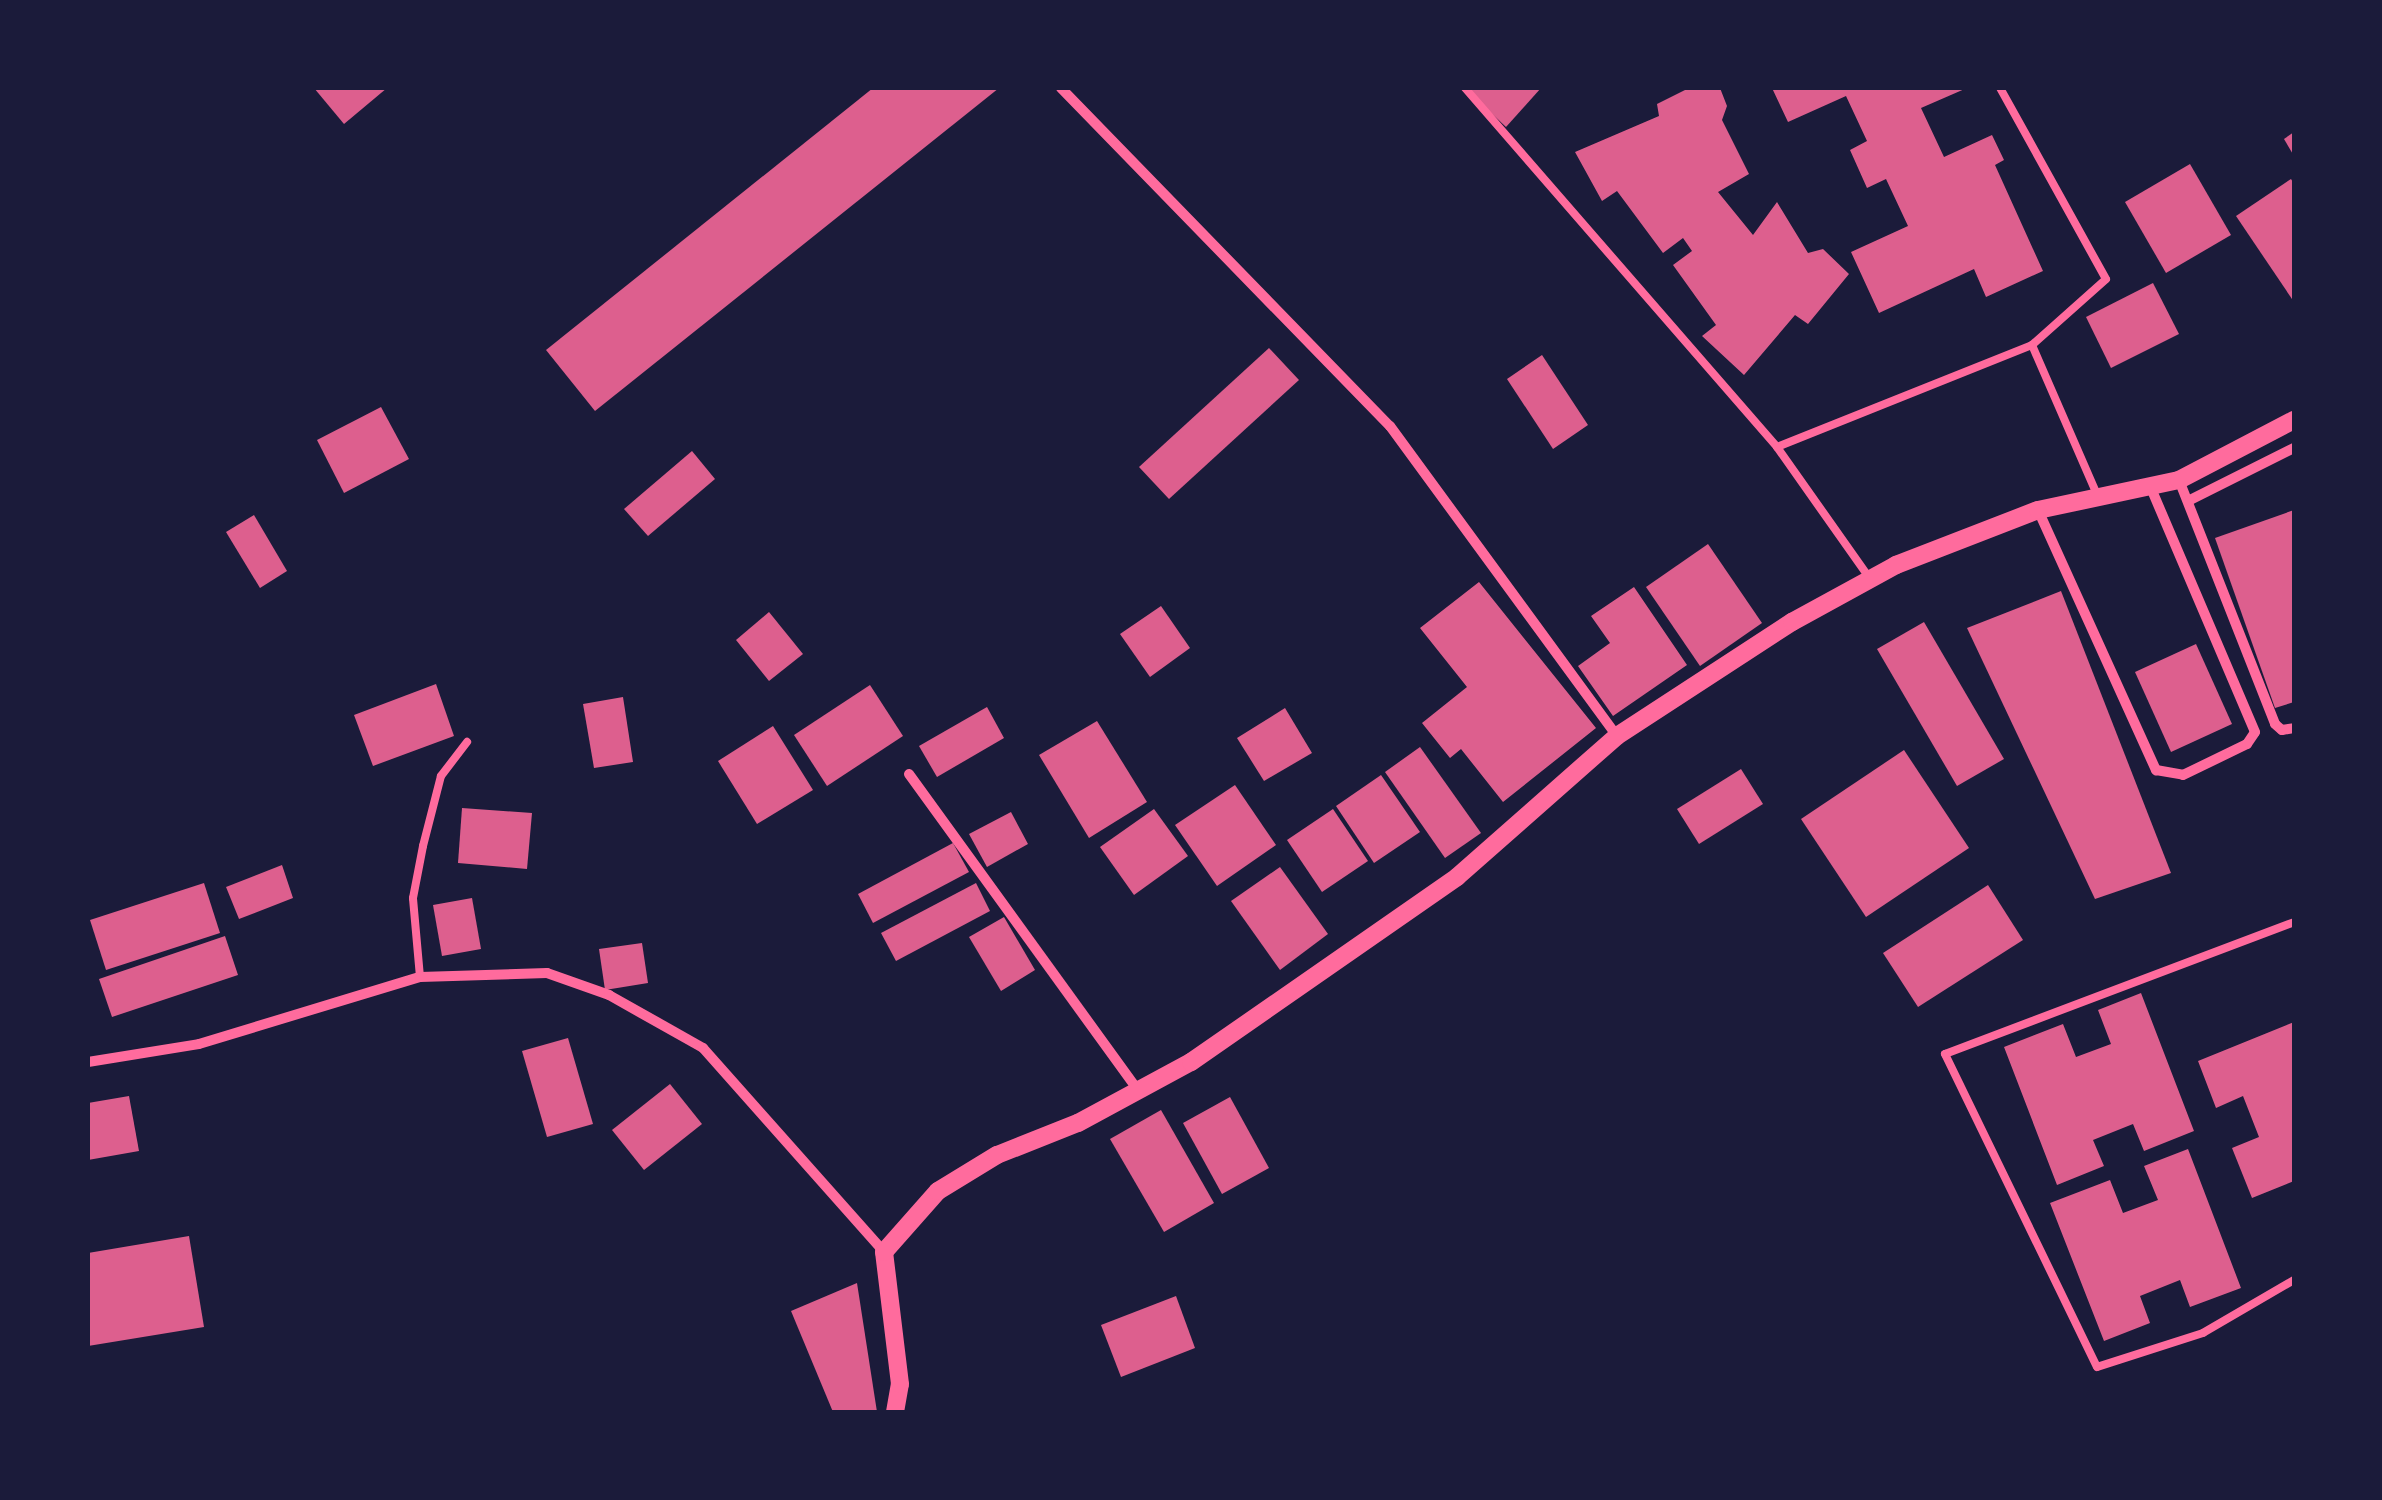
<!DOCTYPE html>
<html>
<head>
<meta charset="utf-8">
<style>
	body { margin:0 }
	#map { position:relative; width:2382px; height:1500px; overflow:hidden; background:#1b1b3a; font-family:"DejaVu Sans",sans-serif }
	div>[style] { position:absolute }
	.building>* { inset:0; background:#dd5f8e }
	.service>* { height:8px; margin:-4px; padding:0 4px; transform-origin:4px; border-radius:4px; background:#ff6b9d }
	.minor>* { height:10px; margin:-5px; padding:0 5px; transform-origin:5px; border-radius:5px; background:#ff6b9d }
	.tertiary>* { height:18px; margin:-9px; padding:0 9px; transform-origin:9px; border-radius:9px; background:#ff6b9d }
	span { translate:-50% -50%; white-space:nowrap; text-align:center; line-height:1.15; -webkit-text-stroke:9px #1b1b3a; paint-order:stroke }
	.frame { position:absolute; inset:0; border:90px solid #1b1b3a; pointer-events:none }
</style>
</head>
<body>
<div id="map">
	<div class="building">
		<div style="clip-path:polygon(314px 88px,387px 88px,344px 124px)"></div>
		<div style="clip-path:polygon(873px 88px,999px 88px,595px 411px,546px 350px)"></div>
		<div style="clip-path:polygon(1471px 88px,1541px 88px,1506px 127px,1468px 91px)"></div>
		<div style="clip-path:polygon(1689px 88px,1720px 88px,1727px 106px,1722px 120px,1749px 174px,1718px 192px,1753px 235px,1777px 202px,1808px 253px,1823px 249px,1849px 274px,1808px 324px,1795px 315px,1744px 375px,1702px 336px,1716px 325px,1673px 265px,1692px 251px,1683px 238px,1663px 253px,1617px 191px,1602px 201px,1575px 152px,1659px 116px,1657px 104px)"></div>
		<div style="clip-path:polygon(1772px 88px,1967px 88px,1921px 108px,1944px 157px,1992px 135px,2004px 160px,1995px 165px,2043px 271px,1986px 297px,1974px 269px,1879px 313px,1851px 252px,1908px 226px,1886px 179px,1867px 188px,1850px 150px,1867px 141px,1846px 96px,1788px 122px)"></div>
		<div style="clip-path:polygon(2294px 132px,2294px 156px,2284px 139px)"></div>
		<div style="clip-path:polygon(2190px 164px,2231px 235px,2166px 273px,2125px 202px)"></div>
		<div style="clip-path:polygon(2291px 179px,2294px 184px,2294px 302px,2236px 216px)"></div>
		<div style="clip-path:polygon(2153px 283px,2179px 334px,2111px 368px,2086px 317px)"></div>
		<div style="clip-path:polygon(1269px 348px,1299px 380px,1169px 499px,1139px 467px)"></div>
		<div style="clip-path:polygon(1542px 355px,1588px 425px,1553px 449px,1507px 379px)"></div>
		<div style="clip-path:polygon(381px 407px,409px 459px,344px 493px,317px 440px)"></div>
		<div style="clip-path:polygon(692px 451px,715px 479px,648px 536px,624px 509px)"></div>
		<div style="clip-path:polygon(2294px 510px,2294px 702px,2275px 708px,2215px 538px)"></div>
		<div style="clip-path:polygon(254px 515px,287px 571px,260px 588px,226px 532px)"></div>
		<div style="clip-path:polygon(1708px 544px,1762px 623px,1700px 666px,1646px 587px)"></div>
		<div style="clip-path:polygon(1479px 582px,1596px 728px,1503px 802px,1461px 749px,1450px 758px,1422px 723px,1467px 687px,1420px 628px)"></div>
		<div style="clip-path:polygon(1634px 587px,1687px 665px,1613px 716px,1578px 666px,1610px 643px,1591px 616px)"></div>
		<div style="clip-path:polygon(2061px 591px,2171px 873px,2095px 899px,1967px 628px)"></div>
		<div style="clip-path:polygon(1161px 606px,1190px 648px,1150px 677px,1120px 634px)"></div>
		<div style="clip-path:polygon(769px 612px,803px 654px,769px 681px,736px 640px)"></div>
		<div style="clip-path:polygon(1924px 622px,2004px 759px,1957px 786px,1877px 649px)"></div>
		<div style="clip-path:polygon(2196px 644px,2232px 724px,2171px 752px,2135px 672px)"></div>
		<div style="clip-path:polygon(436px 684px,454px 736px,373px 766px,354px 715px)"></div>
		<div style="clip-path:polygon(870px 685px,903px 736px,827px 786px,794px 735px)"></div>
		<div style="clip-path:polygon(623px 697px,633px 762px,594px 768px,583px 704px)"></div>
		<div style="clip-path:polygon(987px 707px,1004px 738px,937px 777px,919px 746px)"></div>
		<div style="clip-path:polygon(1285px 708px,1312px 753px,1264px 781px,1237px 738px)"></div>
		<div style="clip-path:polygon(1097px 721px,1147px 802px,1089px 838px,1039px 755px)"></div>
		<div style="clip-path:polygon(773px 726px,813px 790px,757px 824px,718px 761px)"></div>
		<div style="clip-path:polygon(1420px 747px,1481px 833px,1445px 858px,1385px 772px)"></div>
		<div style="clip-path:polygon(1904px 750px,1969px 848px,1866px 917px,1801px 819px)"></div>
		<div style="clip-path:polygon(1741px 769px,1763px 804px,1699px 844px,1677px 809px)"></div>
		<div style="clip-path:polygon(1381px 775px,1420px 832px,1374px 863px,1336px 806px)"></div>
		<div style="clip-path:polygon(1235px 785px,1276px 845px,1217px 886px,1175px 825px)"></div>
		<div style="clip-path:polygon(462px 808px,532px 813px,527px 869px,458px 863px)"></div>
		<div style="clip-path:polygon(1154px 809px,1188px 856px,1134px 895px,1100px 847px)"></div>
		<div style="clip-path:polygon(1333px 809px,1368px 861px,1322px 892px,1287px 840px)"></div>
		<div style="clip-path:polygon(1011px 812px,1028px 844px,987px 867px,969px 834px)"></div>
		<div style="clip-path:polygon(953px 843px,969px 872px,873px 923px,858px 894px)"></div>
		<div style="clip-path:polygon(282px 865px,293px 898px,239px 919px,226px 887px)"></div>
		<div style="clip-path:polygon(1280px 867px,1328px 934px,1280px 970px,1231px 901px)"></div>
		<div style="clip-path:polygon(204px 883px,220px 933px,106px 970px,90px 920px)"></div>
		<div style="clip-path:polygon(976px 883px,990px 911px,896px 961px,881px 933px)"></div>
		<div style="clip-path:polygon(1988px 885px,2023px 940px,1918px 1007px,1883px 953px)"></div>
		<div style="clip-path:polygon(472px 898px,481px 949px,442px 956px,433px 905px)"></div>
		<div style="clip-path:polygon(1004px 917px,1035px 970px,1001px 991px,969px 937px)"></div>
		<div style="clip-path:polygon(225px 936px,238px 975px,112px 1017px,99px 979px)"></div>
		<div style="clip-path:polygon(642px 943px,648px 983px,605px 990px,599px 949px)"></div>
		<div style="clip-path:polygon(2141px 993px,2194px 1131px,2144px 1151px,2133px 1124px,2093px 1140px,2104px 1166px,2057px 1185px,2004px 1047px,2063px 1024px,2076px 1057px,2111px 1044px,2098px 1010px)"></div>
		<div style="clip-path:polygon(2294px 1022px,2294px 1181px,2252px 1198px,2232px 1148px,2259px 1137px,2243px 1096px,2216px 1108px,2198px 1061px)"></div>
		<div style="clip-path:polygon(568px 1038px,593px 1124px,547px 1137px,522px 1051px)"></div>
		<div style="clip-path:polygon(670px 1084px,702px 1124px,644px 1170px,612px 1130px)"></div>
		<div style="clip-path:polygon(129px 1096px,139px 1151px,88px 1160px,88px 1103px)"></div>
		<div style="clip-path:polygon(1230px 1097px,1269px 1168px,1222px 1194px,1183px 1123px)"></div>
		<div style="clip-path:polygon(1161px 1110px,1214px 1203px,1164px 1232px,1110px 1139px)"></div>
		<div style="clip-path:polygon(2188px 1149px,2241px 1288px,2190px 1307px,2180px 1280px,2140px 1296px,2150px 1323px,2104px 1341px,2050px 1203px,2110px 1180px,2123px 1213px,2158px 1200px,2144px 1166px)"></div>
		<div style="clip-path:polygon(189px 1236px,204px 1327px,88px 1346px,88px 1253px)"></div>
		<div style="clip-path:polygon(857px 1283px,877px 1412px,833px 1412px,791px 1311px)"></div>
		<div style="clip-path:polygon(1176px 1296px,1195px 1348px,1121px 1377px,1101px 1325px)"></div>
	</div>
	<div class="service">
		<div style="left:1465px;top:88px;width:476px;rotate:49deg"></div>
		<div style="left:1777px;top:447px;width:275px;rotate:-21.8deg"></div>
		<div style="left:2032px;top:345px;width:99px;rotate:-41.7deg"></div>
		<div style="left:2106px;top:279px;width:218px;rotate:-119deg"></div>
		<div style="left:2032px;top:345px;width:166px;rotate:66.5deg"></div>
		<div style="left:1777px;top:447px;width:161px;rotate:54.8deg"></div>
		<div style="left:420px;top:977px;width:79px;rotate:-95.1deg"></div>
		<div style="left:413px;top:898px;width:53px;rotate:-79.1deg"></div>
		<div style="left:423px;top:846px;width:72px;rotate:-75.6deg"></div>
		<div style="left:441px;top:776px;width:43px;rotate:-52.6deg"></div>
		<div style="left:2294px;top:1280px;width:105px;rotate:149.8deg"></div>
		<div style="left:2203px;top:1333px;width:111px;rotate:162.2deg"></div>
		<div style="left:2097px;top:1367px;width:348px;rotate:-115.9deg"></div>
		<div style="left:1945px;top:1054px;width:373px;rotate:-20.7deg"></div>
	</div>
	<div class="minor">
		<div style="left:1061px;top:88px;width:472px;rotate:45.8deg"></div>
		<div style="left:1390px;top:426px;width:384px;rotate:53.8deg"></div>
		<div style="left:2179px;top:480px;width:262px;rotate:68.5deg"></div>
		<div style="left:2275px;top:724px;width:9px;rotate:41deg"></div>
		<div style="left:2282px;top:730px;width:12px;rotate:-9deg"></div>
		<div style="left:2188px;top:501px;width:119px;rotate:-26.6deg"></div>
		<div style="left:2038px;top:510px;width:286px;rotate:65.6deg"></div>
		<div style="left:2156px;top:770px;width:27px;rotate:10deg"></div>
		<div style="left:2183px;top:775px;width:71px;rotate:-25.8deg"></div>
		<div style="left:2247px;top:744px;width:14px;rotate:-56deg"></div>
		<div style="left:2255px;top:732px;width:267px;rotate:-113.1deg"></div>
		<div style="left:909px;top:774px;width:390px;rotate:54.1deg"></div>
		<div style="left:88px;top:1062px;width:112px;rotate:-9.2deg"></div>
		<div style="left:199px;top:1044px;width:231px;rotate:-16.9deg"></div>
		<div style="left:420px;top:977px;width:127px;rotate:-1.8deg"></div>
		<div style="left:547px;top:973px;width:66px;rotate:19.5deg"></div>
		<div style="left:609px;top:995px;width:108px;rotate:29.4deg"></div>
		<div style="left:703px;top:1048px;width:273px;rotate:48.4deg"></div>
	</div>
	<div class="tertiary">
		<div style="left:895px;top:1412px;width:28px;rotate:-80deg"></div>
		<div style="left:900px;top:1384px;width:133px;rotate:-96.9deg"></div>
		<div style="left:884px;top:1252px;width:81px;rotate:-48.5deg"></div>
		<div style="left:938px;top:1191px;width:69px;rotate:-31.4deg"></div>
		<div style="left:997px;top:1155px;width:87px;rotate:-21.6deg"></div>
		<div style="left:1078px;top:1123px;width:128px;rotate:-28.4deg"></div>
		<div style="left:1191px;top:1062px;width:324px;rotate:-34.8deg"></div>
		<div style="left:1457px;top:877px;width:213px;rotate:-41.4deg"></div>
		<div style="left:1617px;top:736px;width:209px;rotate:-33.1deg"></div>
		<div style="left:1792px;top:622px;width:119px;rotate:-28.7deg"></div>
		<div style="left:1896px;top:565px;width:152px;rotate:-21.2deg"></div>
		<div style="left:2038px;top:510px;width:144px;rotate:-12deg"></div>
		<div style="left:2179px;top:480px;width:130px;rotate:-27.6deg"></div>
	</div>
	<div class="frame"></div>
</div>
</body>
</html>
